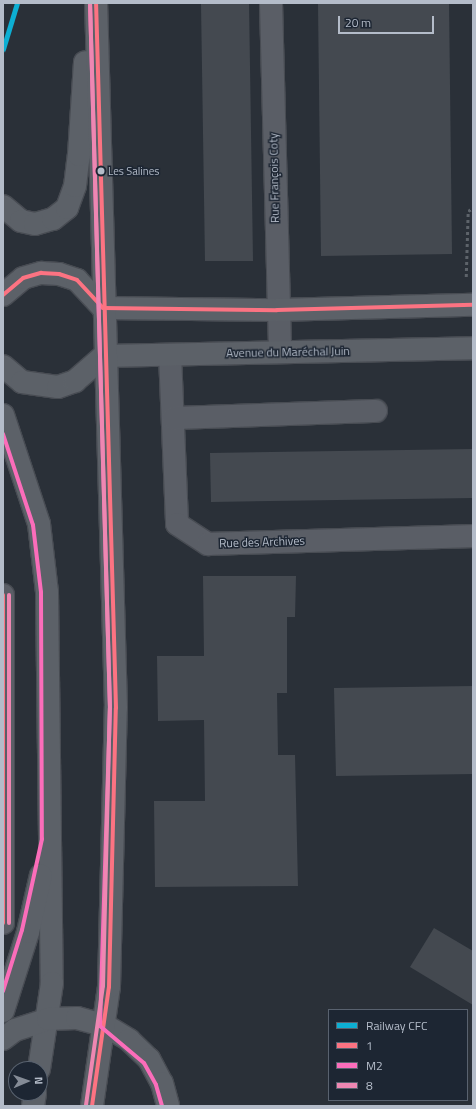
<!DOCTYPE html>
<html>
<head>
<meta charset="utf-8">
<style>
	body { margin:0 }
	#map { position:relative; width:476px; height:1109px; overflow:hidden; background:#2a3038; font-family:"Titillium Web",sans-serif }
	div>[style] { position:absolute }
	.building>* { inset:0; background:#444950 }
	.path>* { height:2.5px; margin-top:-1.25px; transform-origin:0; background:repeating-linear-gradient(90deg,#5d636a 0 3px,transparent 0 6px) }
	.roads { filter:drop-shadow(1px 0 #484c53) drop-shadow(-1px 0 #484c53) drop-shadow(0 1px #484c53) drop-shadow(0 -1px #484c53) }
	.minor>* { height:22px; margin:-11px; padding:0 11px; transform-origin:11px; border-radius:11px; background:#5a5e66 }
	.major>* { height:22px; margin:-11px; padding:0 11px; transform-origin:11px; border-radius:11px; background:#5c6168 }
	.bus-1>* { height:4px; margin:-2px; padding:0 2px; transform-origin:2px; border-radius:2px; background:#fc7382 }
	.bus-2>* { height:4px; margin:-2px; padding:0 2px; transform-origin:2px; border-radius:2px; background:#fb6dba }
	.bus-3>* { height:4px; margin:-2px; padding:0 2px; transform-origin:2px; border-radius:2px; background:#ee87b2 }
	.rail-1>* { height:5px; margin:-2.5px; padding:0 2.5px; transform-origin:2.5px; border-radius:2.5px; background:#0dafd3 }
	.dots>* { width:11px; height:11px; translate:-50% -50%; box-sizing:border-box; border:2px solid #1d2633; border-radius:50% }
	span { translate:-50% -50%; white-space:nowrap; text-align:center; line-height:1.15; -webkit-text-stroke:3px #1d2633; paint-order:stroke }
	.bus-label { font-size:11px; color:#b4bcc9 }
	.left { translate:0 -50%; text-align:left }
	.street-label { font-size:12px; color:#b4bcc9 }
	.frame { position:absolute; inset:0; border:4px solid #b4bcc9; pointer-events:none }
	.legend { position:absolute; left:328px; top:1009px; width:140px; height:92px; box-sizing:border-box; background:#1d2633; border:1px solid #59626f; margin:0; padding:5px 7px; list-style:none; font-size:12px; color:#b4bcc9 }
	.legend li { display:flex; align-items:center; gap:8px; height:20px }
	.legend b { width:20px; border:1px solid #59626f }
	.north { position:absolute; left:8px; top:1061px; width:40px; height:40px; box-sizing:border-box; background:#1d2633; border:1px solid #59626f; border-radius:50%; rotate:88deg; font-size:11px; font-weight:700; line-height:16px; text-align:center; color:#b4bcc9 }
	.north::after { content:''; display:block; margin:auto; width:14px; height:18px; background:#848b96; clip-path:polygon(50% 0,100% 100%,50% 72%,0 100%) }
	.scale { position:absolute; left:338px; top:16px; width:96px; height:18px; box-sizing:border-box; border:2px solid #b4bcc9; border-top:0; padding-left:5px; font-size:12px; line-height:14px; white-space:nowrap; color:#b4bcc9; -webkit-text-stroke:3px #1d2633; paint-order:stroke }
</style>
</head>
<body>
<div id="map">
	<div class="building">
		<div style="clip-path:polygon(201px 3px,249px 3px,253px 261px,205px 261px)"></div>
		<div style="clip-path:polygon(318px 3px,449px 3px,452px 254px,321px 256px)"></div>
		<div style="clip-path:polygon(473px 449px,473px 498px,211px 502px,210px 453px)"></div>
		<div style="clip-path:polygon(203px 576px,296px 576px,295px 617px,287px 617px,287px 693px,277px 693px,278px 755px,295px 755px,298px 886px,155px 887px,154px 801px,205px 801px,204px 720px,158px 721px,157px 656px,204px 656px)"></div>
		<div style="clip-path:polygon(473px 686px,473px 774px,336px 776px,334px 688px)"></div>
		<div style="clip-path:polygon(434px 928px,473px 951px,473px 1005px,410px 967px)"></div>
	</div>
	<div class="path">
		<div style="left:466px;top:277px;width:66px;rotate:-88.3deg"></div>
		<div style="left:468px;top:211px;width:6px;rotate:-31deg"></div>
	</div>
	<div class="roads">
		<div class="minor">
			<div style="left:271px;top:3px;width:349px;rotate:88.5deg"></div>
			<div style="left:170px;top:355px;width:169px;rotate:87.6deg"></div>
			<div style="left:177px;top:524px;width:37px;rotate:33deg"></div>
			<div style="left:208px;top:544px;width:265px;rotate:-1.7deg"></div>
			<div style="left:173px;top:418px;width:203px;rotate:-2deg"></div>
			<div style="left:3px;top:595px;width:328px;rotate:90deg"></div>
		</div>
		<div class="major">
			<div style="left:3px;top:206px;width:23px;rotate:40deg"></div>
			<div style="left:21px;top:221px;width:14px;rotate:12deg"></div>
			<div style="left:35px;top:224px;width:19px;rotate:-16deg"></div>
			<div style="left:53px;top:219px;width:18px;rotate:-38deg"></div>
			<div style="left:67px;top:208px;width:23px;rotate:-70deg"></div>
			<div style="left:75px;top:186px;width:31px;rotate:-83deg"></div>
			<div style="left:79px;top:155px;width:93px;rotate:-86.3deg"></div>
			<div style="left:3px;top:295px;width:26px;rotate:-40deg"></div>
			<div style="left:23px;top:278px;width:19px;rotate:-16deg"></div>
			<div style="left:41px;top:273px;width:18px;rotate:3deg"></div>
			<div style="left:59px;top:274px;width:19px;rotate:18deg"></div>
			<div style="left:77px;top:280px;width:38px;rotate:47deg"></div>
			<div style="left:103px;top:308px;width:174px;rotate:0.7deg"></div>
			<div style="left:277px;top:310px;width:196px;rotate:-1.5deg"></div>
			<div style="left:104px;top:356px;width:369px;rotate:-1.2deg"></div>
			<div style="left:3px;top:366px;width:25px;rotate:40deg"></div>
			<div style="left:22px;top:382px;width:36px;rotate:8deg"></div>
			<div style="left:58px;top:387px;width:18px;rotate:-19deg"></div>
			<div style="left:75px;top:381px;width:38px;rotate:-41deg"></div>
			<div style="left:3px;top:415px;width:115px;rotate:71.7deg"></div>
			<div style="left:39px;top:524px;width:68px;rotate:83.3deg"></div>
			<div style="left:47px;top:592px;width:391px;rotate:89.3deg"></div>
			<div style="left:52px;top:983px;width:87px;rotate:98.6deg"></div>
			<div style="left:3px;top:1011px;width:83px;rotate:-72.4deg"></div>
			<div style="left:28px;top:932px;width:58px;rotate:-77.2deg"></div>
			<div style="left:3px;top:1039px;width:15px;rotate:-37deg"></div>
			<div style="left:15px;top:1030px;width:35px;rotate:-18deg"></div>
			<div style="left:48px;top:1019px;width:29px;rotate:-2deg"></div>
			<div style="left:77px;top:1018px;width:30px;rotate:15deg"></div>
			<div style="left:106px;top:1026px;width:27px;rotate:31deg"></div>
			<div style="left:129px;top:1040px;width:28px;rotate:44deg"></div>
			<div style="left:149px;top:1059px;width:27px;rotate:62deg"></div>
			<div style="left:162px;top:1083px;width:24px;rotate:75deg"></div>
			<div style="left:33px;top:1106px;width:13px;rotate:-81deg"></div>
			<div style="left:92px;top:1106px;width:120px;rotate:-81.9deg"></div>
			<div style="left:109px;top:987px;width:279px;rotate:-88.6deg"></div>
			<div style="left:116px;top:708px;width:705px;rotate:-91.62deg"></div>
		</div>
	</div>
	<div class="bus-1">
		<div style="left:3px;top:295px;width:26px;rotate:-40deg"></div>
		<div style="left:23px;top:278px;width:19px;rotate:-16deg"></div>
		<div style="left:41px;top:273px;width:18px;rotate:3deg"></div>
		<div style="left:59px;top:274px;width:19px;rotate:18deg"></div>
		<div style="left:77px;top:280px;width:38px;rotate:47deg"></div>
		<div style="left:103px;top:308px;width:174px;rotate:0.7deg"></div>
		<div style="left:277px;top:310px;width:196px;rotate:-1.5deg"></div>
		<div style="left:3px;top:595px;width:328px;rotate:90deg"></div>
		<div style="left:92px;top:1106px;width:120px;rotate:-81.9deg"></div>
		<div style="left:109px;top:987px;width:279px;rotate:-88.6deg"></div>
		<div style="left:116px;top:708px;width:705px;rotate:-91.62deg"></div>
	</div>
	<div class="bus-2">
		<div style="left:90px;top:3px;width:705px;rotate:88.38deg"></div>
		<div style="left:110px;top:708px;width:318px;rotate:91.8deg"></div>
		<div style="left:100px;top:1026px;width:57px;rotate:40.1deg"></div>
		<div style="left:144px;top:1063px;width:25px;rotate:61deg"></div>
		<div style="left:156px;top:1085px;width:22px;rotate:74deg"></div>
		<div style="left:3px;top:434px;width:96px;rotate:71.8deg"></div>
		<div style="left:33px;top:525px;width:67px;rotate:83.2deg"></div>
		<div style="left:41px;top:592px;width:247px;rotate:89.8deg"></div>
		<div style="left:42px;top:839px;width:93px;rotate:102.4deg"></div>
		<div style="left:22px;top:930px;width:64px;rotate:107.3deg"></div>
	</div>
	<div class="bus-3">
		<div style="left:9px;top:595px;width:328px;rotate:90deg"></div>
		<div style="left:86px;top:1105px;width:120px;rotate:-81.9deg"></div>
		<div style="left:103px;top:986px;width:278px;rotate:-88.6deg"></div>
		<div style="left:110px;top:708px;width:705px;rotate:-91.62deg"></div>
	</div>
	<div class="rail-1">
		<div style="left:3px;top:49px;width:48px;rotate:-73.1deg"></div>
	</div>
	<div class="dots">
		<div style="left:101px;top:171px;background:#b4bcc9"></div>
	</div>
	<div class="bus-label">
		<span class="left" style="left:108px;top:171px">Les Salines</span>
	</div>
	<div class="street-label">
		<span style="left:274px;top:178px;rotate:-91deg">Rue François Coty</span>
		<span style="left:288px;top:352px;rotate:-1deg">Avenue du Maréchal Juin</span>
		<span style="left:262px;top:542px;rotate:-2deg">Rue des Archives</span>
	</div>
	<div class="frame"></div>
	<ul class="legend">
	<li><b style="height:5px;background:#0dafd3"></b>Railway CFC</li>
	<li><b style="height:5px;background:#fc7382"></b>1</li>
	<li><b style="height:5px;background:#fb6dba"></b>M2</li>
	<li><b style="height:5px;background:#ee87b2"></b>8</li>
	</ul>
	<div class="north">N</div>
	<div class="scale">20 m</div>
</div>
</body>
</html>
